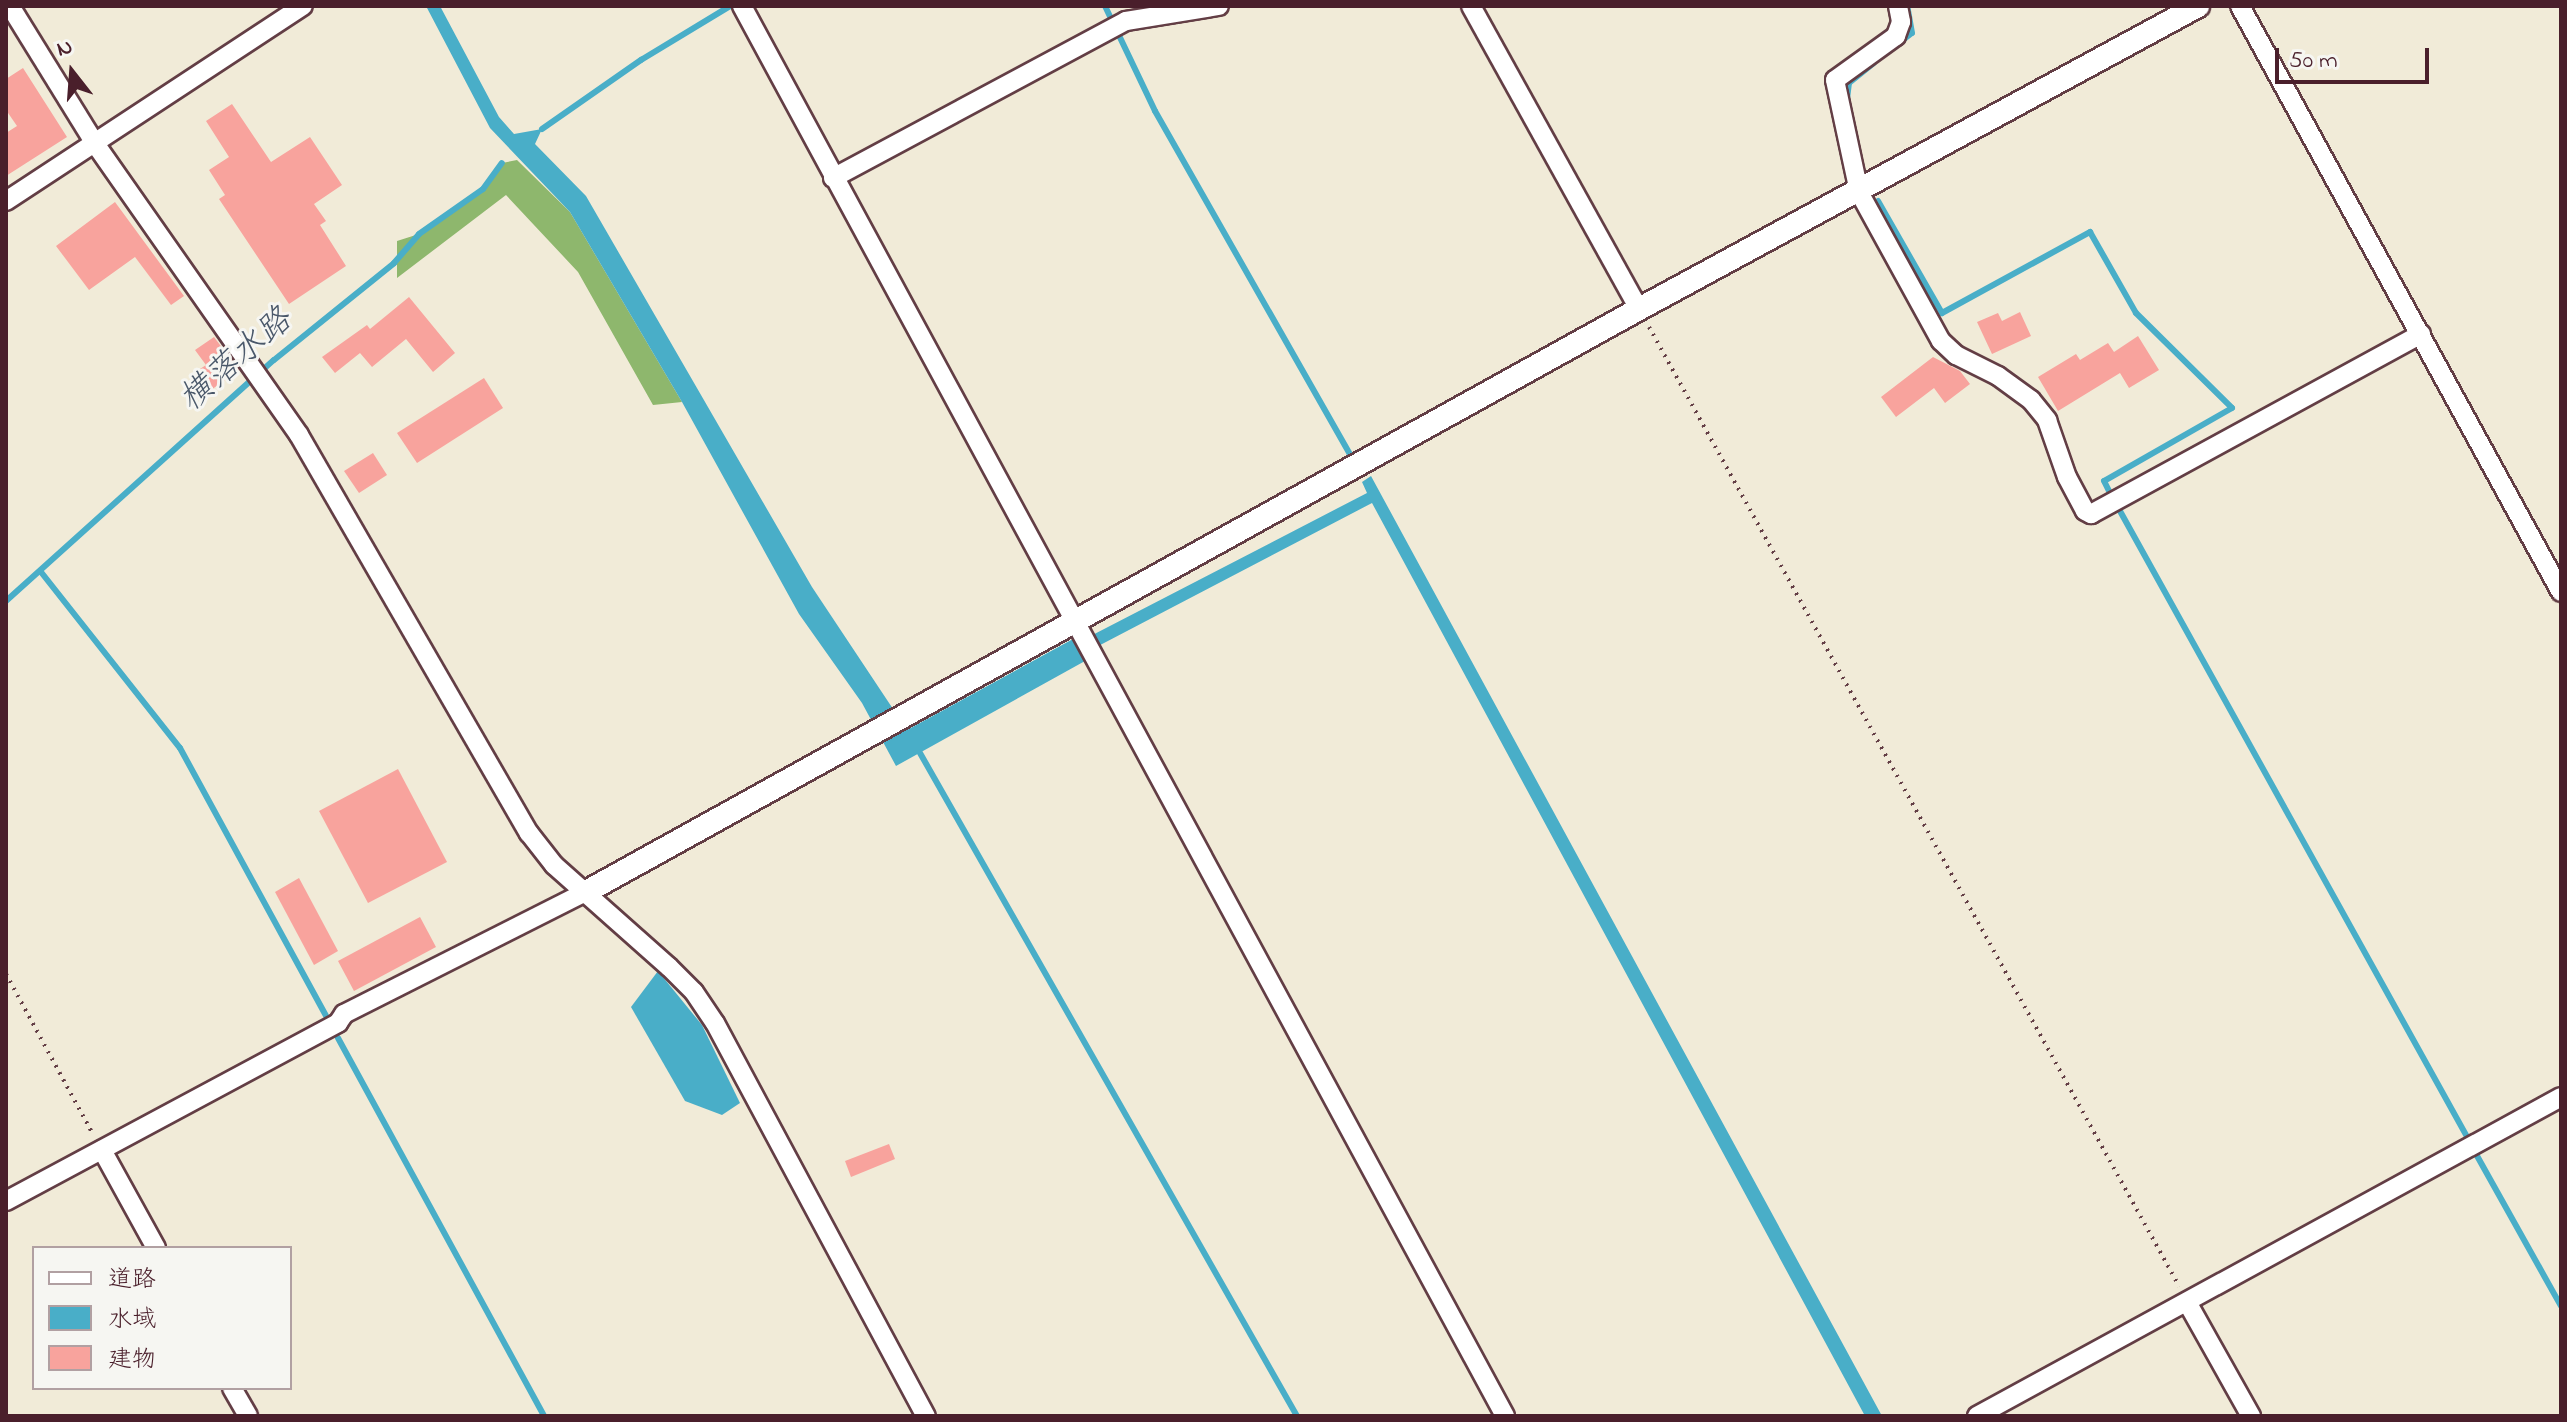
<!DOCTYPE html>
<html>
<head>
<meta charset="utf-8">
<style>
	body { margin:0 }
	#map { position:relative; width:2567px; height:1422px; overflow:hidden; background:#f1ebd8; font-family:"Indie Flower","Klee One",sans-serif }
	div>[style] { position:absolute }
	.forest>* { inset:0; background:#8eb76d }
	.water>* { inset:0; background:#49aec8 }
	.stream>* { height:6px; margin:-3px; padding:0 3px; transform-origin:3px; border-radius:3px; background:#49aec8 }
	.building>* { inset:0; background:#f8a39d }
	.path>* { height:4px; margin-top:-2px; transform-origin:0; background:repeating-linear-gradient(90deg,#633e45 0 2px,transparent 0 8px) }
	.roads { filter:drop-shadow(2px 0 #633e45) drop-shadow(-2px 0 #633e45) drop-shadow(0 2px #633e45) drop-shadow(0 -2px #633e45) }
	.minor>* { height:18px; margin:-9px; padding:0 9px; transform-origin:9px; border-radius:9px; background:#fff }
	.tertiary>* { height:22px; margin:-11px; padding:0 11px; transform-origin:11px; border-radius:11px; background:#fff }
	span { translate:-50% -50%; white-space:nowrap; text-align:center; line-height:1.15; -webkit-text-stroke:6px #f6f6f2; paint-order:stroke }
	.water-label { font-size:34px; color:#4a586a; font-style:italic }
	.frame { position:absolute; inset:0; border:8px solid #4a1f2b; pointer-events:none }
	.legend { position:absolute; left:32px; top:1246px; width:260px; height:144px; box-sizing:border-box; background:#f6f6f2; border:2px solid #b1a0a2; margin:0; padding:10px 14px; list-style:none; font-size:24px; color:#4a1f2b }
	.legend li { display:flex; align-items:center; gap:16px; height:40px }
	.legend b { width:40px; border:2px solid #b1a0a2 }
	.north { position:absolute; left:32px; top:32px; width:80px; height:80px; -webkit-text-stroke:6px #f6f6f2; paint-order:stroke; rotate:343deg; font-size:22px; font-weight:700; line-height:32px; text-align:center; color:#4a1f2b }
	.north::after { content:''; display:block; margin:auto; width:28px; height:36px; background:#4a1f2b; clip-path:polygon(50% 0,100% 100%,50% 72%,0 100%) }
	.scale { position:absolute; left:2275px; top:48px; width:154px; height:36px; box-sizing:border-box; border:4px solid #4a1f2b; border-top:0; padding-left:10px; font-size:24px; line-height:28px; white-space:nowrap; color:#4a1f2b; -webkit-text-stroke:6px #f6f6f2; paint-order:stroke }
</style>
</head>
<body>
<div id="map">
	<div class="forest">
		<div style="clip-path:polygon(517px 160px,570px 212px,682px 402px,653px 405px,578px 272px,506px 195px,397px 278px,397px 241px,419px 234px,483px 189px,502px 163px)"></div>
	</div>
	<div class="water">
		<div style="clip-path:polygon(426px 6px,440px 6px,499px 117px,514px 134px,542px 129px,535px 144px,586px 196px,812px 587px,907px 730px,1073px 639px,1077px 643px,1367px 493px,1362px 482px,1371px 476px,1882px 1416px,1865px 1416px,1372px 503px,1083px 654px,1085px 661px,896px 766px,862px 703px,799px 614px,682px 402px,570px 212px,490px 128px)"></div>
		<div style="clip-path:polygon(658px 971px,702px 1025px,740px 1103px,722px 1115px,685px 1101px,631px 1007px)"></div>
	</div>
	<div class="stream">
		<div style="left:1105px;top:6px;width:116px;rotate:64.5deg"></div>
		<div style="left:1155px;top:111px;width:395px;rotate:60.4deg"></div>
		<div style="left:1899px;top:43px;width:16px;rotate:-38deg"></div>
		<div style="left:1912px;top:33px;width:27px;rotate:-100deg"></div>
		<div style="left:1847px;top:99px;width:16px;rotate:-83deg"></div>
		<div style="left:1849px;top:83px;width:32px;rotate:-39deg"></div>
		<div style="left:542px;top:129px;width:121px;rotate:-34.9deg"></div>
		<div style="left:641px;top:60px;width:104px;rotate:-31.2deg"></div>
		<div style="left:1878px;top:201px;width:129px;rotate:60.3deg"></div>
		<div style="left:1942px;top:313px;width:169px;rotate:-28.7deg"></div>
		<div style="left:2090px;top:232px;width:93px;rotate:60.4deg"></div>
		<div style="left:2136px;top:313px;width:135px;rotate:44.7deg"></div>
		<div style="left:2232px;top:408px;width:147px;rotate:150.3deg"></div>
		<div style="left:2104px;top:481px;width:11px;rotate:63deg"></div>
		<div style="left:2120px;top:511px;width:714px;rotate:60.99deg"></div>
		<div style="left:41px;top:572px;width:224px;rotate:51.7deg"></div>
		<div style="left:180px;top:748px;width:305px;rotate:61.4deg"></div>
		<div style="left:6px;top:601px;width:360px;rotate:-42deg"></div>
		<div style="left:274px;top:360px;width:154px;rotate:-38.9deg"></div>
		<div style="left:394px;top:263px;width:38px;rotate:-49deg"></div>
		<div style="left:419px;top:234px;width:78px;rotate:-35.1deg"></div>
		<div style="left:483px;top:189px;width:32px;rotate:-54deg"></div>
		<div style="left:920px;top:753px;width:763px;rotate:60.38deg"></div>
		<div style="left:338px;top:1038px;width:430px;rotate:61.4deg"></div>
		<div style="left:2476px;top:1154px;width:174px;rotate:60.8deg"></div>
	</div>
	<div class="building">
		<div style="clip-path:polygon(23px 68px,67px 137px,6px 176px,6px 133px,17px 126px,6px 110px,6px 79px)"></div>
		<div style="clip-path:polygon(232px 104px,271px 162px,310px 137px,342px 185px,314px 204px,326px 221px,320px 225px,346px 266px,289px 304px,219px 199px,225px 195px,209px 170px,229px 157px,206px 121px)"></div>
		<div style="clip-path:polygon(115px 202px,184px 296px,171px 305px,135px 257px,89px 290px,56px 246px)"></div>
		<div style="clip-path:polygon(409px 297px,455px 353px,433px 372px,406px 339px,372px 367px,360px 353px,335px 373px,322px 357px,367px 325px,370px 329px)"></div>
		<div style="clip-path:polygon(2020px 312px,2031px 336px,1992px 354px,1977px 322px,1998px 313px,2002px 321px)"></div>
		<div style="clip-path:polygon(2138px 336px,2159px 370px,2129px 388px,2120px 373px,2058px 411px,2038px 377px,2076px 354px,2080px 360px,2108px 343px,2114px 352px)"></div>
		<div style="clip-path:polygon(214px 337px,239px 370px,211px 390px,197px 371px,206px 365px,195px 350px)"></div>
		<div style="clip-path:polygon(1933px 357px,1960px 371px,1970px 384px,1945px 403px,1934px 388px,1896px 417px,1881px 397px)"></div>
		<div style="clip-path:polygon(484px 378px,503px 408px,417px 463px,397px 433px)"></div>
		<div style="clip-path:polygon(373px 453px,387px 475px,359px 493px,344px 471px)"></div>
		<div style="clip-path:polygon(398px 769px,447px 862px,368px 903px,319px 811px)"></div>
		<div style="clip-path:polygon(299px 878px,338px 951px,314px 965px,275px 892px)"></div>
		<div style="clip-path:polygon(420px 917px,436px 947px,354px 991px,338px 961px)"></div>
		<div style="clip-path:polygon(889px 1144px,895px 1159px,851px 1177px,845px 1161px)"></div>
	</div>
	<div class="path">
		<div style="left:1649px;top:327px;width:1096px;rotate:61.07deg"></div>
		<div style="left:6px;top:974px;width:182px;rotate:61.5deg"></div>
	</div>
	<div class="roads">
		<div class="minor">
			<div style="left:10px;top:6px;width:163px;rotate:58.3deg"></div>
			<div style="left:96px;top:145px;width:354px;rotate:55deg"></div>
			<div style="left:299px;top:435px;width:460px;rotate:60deg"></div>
			<div style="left:529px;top:833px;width:41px;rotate:52deg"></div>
			<div style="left:554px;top:865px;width:154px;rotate:41.6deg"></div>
			<div style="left:669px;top:967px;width:35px;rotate:45deg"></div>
			<div style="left:694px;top:992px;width:37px;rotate:56deg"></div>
			<div style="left:715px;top:1023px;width:446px;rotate:61.8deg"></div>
			<div style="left:742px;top:6px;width:1603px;rotate:61.58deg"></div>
			<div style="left:1471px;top:6px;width:346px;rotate:61deg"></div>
			<div style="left:1898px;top:6px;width:16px;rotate:79deg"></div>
			<div style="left:1901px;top:22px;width:15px;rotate:110deg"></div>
			<div style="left:1896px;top:36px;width:75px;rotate:144.2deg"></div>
			<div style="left:1835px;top:80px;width:115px;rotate:77.9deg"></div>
			<div style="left:1859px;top:192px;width:170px;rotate:61.2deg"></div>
			<div style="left:1941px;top:341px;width:21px;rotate:43deg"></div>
			<div style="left:1956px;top:355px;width:47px;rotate:26.6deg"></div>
			<div style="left:1998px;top:376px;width:41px;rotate:36deg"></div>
			<div style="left:2031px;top:400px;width:26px;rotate:51deg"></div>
			<div style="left:2047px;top:420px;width:60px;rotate:70.7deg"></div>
			<div style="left:2067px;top:477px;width:38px;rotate:62deg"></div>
			<div style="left:2085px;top:511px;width:7px;rotate:27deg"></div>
			<div style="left:2091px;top:514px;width:376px;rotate:-28.6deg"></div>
			<div style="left:2240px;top:6px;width:668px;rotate:61.29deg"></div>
			<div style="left:833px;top:178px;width:332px;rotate:-28.2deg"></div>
			<div style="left:1126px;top:21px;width:94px;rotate:-9.2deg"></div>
			<div style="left:6px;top:201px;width:355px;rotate:-33.3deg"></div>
			<div style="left:102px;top:1150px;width:112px;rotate:61.1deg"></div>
			<div style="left:6px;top:1201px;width:377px;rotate:-28.2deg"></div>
			<div style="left:338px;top:1023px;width:11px;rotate:-56deg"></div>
			<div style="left:344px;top:1014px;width:271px;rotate:-26.8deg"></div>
			<div style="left:2187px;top:1302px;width:131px;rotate:60.7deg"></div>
			<div style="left:232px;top:1388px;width:32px;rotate:60deg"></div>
			<div style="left:1977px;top:1416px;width:665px;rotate:-28.64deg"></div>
		</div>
		<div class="tertiary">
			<div style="left:586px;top:892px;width:1204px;rotate:-28.97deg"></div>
			<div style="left:1639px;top:309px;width:636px;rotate:-28.46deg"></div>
		</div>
	</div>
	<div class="water-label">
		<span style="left:237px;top:361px;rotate:-41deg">横落水路</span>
	</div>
	<div class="frame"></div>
	<ul class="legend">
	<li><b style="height:10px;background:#fff"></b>道路</li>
	<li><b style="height:22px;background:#49aec8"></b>水域</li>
	<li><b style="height:22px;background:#f8a39d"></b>建物</li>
	</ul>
	<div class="north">N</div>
	<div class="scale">50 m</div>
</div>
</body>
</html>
